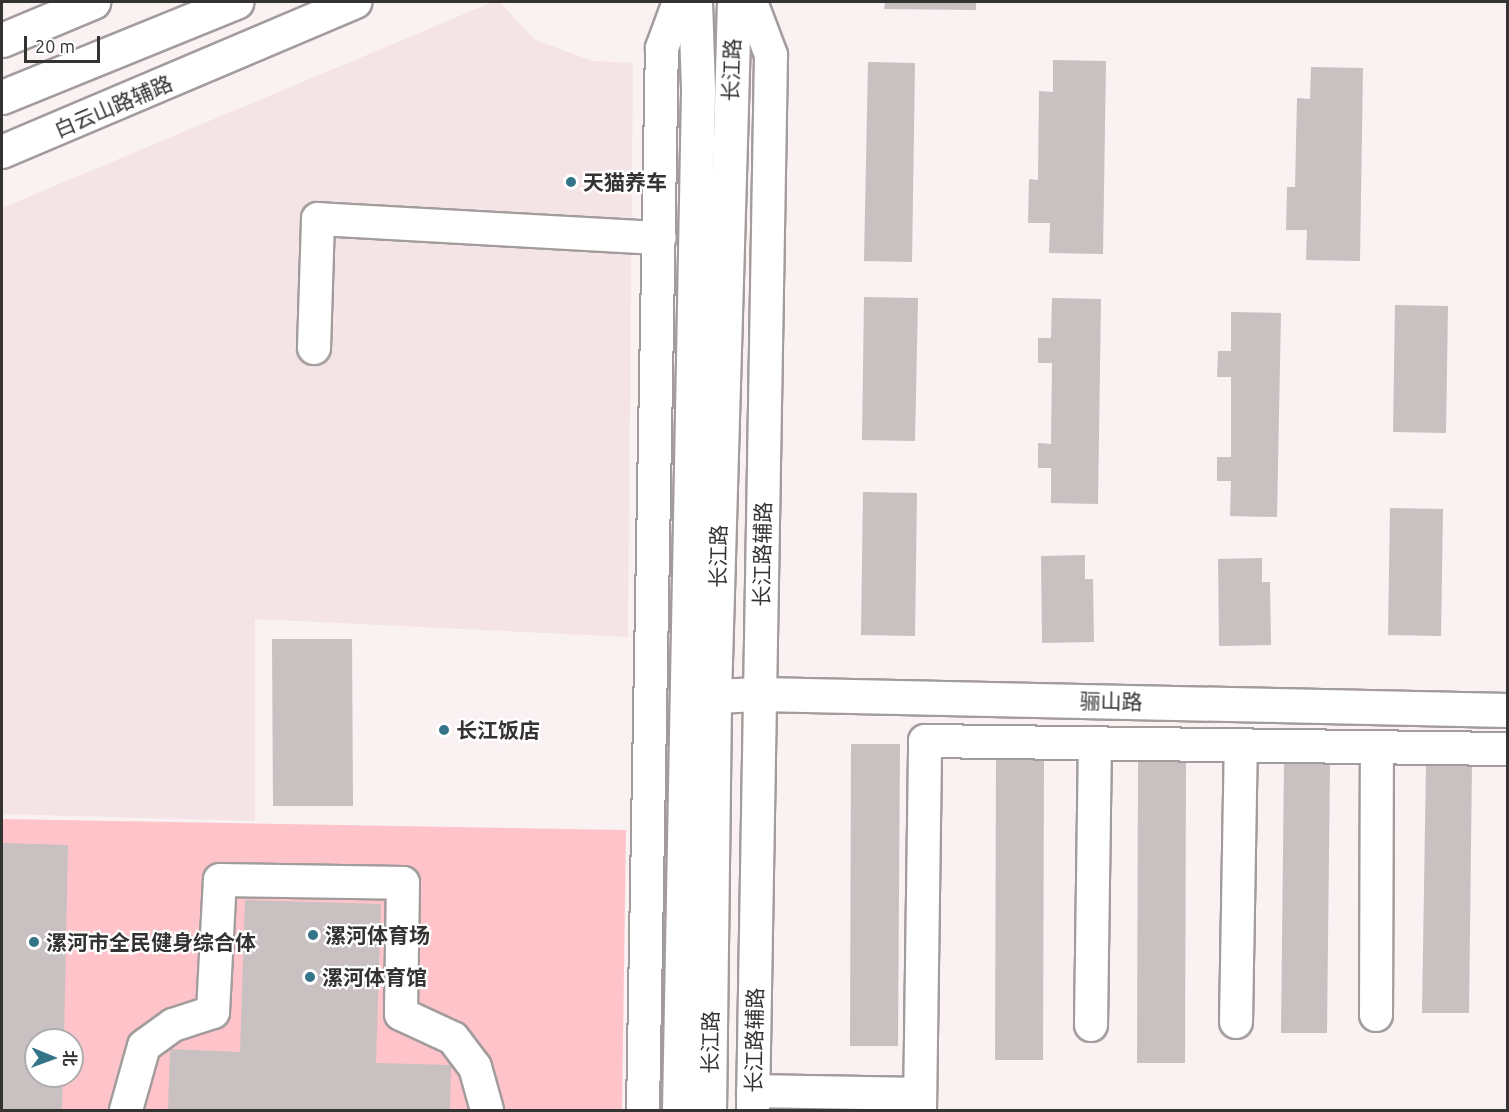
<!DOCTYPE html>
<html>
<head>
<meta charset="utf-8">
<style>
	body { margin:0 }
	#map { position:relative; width:1509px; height:1112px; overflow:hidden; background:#f9f1f2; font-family:Ubuntu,"Noto Sans SC",sans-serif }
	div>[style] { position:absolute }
	.built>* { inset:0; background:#f5e4e6 }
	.green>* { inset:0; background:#fec4ca }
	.building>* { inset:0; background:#c8c0c1 }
	.roads { filter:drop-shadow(2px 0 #a39c9c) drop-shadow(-2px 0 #a39c9c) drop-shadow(0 2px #a39c9c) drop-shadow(0 -2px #a39c9c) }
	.street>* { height:32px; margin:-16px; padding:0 16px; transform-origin:16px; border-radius:16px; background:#fff }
	.secondary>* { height:33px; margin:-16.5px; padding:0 16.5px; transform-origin:16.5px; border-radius:16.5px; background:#fff }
	.highway>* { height:33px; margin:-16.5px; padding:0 16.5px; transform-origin:16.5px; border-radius:16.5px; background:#fff }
	.dots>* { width:16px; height:16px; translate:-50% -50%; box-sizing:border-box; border:3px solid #fff; border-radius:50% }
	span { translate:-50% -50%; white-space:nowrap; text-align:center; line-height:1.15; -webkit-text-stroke:4.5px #fff; paint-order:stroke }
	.street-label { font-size:21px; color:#353232 }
	.poi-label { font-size:21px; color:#353232; font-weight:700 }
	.left { translate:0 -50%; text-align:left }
	.frame { position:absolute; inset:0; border:3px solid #353232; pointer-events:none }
	.north { position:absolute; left:24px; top:1028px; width:60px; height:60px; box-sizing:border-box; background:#fff; border:2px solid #aeadad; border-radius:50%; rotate:91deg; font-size:16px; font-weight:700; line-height:24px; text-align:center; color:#353232 }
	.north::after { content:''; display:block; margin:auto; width:21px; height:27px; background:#347488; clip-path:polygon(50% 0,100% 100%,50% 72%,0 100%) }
	.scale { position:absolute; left:24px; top:36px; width:76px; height:27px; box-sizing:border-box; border:3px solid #353232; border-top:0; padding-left:8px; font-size:18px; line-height:21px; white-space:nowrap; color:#353232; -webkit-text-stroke:4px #fff; paint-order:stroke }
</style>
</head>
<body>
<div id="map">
	<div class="built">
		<div style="clip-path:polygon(493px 2px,500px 2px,535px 40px,593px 61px,633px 63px,628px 637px,255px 619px,255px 821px,2px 814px,2px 208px)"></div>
	</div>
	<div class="green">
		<div style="clip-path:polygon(evenodd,2px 819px,626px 830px,622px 1110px,2px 1110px,2px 819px,36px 1040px,72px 1040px,72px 1076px,36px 1076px,36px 1040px)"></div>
	</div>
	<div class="building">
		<div style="clip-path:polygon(885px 2px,976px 2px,976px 10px,884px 9px)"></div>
		<div style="clip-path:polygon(1053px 60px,1106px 61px,1103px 254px,1049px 253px,1050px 223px,1028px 223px,1029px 179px,1038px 180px,1039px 91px,1053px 92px)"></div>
		<div style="clip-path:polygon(868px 62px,915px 63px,912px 262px,864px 261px)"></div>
		<div style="clip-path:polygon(1311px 67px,1363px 68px,1360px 261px,1306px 260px,1307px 230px,1286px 230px,1287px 187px,1295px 187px,1297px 98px,1310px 99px)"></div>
		<div style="clip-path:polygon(864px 297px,918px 298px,915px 441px,862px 440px)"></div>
		<div style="clip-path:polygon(1052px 298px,1101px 299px,1098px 504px,1051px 503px,1051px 468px,1038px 468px,1038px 443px,1051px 444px,1052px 363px,1038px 363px,1038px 338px,1051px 338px)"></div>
		<div style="clip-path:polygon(1395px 305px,1448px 306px,1446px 433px,1393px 432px)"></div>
		<div style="clip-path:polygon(1231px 312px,1281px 313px,1277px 517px,1230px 516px,1231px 481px,1217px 481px,1217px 457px,1231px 457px,1231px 377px,1217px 377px,1218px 351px,1231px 351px)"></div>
		<div style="clip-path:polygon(863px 492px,917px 493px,915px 636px,861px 635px)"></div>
		<div style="clip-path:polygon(1390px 508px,1443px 509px,1441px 636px,1388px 635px)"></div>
		<div style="clip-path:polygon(1085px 555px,1085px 579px,1093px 579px,1094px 642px,1042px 643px,1041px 556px)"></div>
		<div style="clip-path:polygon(1262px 558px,1262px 582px,1270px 582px,1271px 645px,1219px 646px,1218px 559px)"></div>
		<div style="clip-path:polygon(272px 639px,352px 639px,353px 806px,273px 806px)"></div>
		<div style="clip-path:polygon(851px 744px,900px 744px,898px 1046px,850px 1046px)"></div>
		<div style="clip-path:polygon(996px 759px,1044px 759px,1043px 1060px,995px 1060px)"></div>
		<div style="clip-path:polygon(1138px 761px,1186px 762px,1185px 1063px,1137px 1063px)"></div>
		<div style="clip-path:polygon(1284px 761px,1330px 762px,1327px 1033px,1281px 1033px)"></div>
		<div style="clip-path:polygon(1426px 763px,1472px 763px,1469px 1013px,1422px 1013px)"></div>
		<div style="clip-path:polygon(2px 843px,68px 845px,64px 1040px,36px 1040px,36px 1076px,63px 1076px,62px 1110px,2px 1110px)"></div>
		<div style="clip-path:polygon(245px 900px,381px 904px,376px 1063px,451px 1065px,450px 1110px,168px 1110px,170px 1049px,240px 1052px)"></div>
	</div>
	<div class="roads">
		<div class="street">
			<div style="left:751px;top:2px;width:57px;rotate:69.3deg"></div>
			<div style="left:771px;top:55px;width:1055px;rotate:90.98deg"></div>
			<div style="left:2px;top:152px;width:384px;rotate:-23deg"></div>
			<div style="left:314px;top:348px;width:129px;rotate:-88.2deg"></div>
			<div style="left:318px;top:219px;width:342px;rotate:3.2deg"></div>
			<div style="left:1376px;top:1015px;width:268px;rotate:-89.8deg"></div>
			<div style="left:1236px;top:1022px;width:277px;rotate:-89deg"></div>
			<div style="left:1091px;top:1025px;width:282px;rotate:-89.2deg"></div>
			<div style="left:753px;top:1091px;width:167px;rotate:1deg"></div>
			<div style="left:126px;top:1110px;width:66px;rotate:-74.3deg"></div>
			<div style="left:144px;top:1046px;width:36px;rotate:-36deg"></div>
			<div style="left:173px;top:1025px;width:42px;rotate:-18deg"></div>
			<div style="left:213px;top:1012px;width:132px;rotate:-87deg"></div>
			<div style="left:220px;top:880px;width:183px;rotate:0.9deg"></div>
			<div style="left:403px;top:883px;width:131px;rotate:90.9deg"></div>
			<div style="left:401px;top:1014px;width:57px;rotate:24.8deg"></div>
			<div style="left:453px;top:1038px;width:36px;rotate:53deg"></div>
			<div style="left:475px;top:1067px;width:45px;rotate:74.4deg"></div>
			<div style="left:643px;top:1110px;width:1062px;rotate:-88.98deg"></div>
			<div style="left:662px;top:48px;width:49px;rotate:-69.7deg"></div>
			<div style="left:920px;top:1110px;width:369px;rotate:-89.2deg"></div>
			<div style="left:925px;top:741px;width:583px;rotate:0.79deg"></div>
		</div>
		<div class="secondary">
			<div style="left:714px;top:696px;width:46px;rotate:-2.5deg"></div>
			<div style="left:760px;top:694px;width:748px;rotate:1.23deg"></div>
			<div style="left:679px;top:1110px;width:1022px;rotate:-88.93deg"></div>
			<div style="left:698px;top:88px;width:86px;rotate:-92deg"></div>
			<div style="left:709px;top:1110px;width:414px;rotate:-89.3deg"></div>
			<div style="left:714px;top:696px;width:694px;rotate:-88.35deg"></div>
		</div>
		<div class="highway">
			<div style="left:2px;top:40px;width:99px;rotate:-22.7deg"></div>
			<div style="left:2px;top:97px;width:253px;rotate:-22.1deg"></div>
		</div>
	</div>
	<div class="dots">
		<div style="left:571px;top:182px;background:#347488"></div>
		<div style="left:444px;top:730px;background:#347488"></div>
		<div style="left:313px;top:935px;background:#347488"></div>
		<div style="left:34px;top:942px;background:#347488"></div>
		<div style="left:310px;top:977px;background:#347488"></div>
	</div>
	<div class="street-label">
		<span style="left:731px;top:70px;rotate:-88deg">长江路</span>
		<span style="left:113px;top:106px;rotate:-23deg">白云山路辅路</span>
		<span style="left:762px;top:554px;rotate:-89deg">长江路辅路</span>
		<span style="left:718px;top:556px;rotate:-89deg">长江路</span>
		<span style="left:1111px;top:701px;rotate:1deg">骊山路</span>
		<span style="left:754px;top:1040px;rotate:-89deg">长江路辅路</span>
		<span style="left:710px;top:1042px;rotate:-89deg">长江路</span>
	</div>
	<div class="poi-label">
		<span class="left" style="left:583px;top:182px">天猫养车</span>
		<span class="left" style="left:456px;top:730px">长江饭店</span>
		<span class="left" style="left:325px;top:935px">漯河体育场</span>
		<span class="left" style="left:46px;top:942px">漯河市全民健身综合体</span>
		<span class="left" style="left:322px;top:977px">漯河体育馆</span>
	</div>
	<div class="frame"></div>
	<div class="north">北</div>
	<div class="scale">20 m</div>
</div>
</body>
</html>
